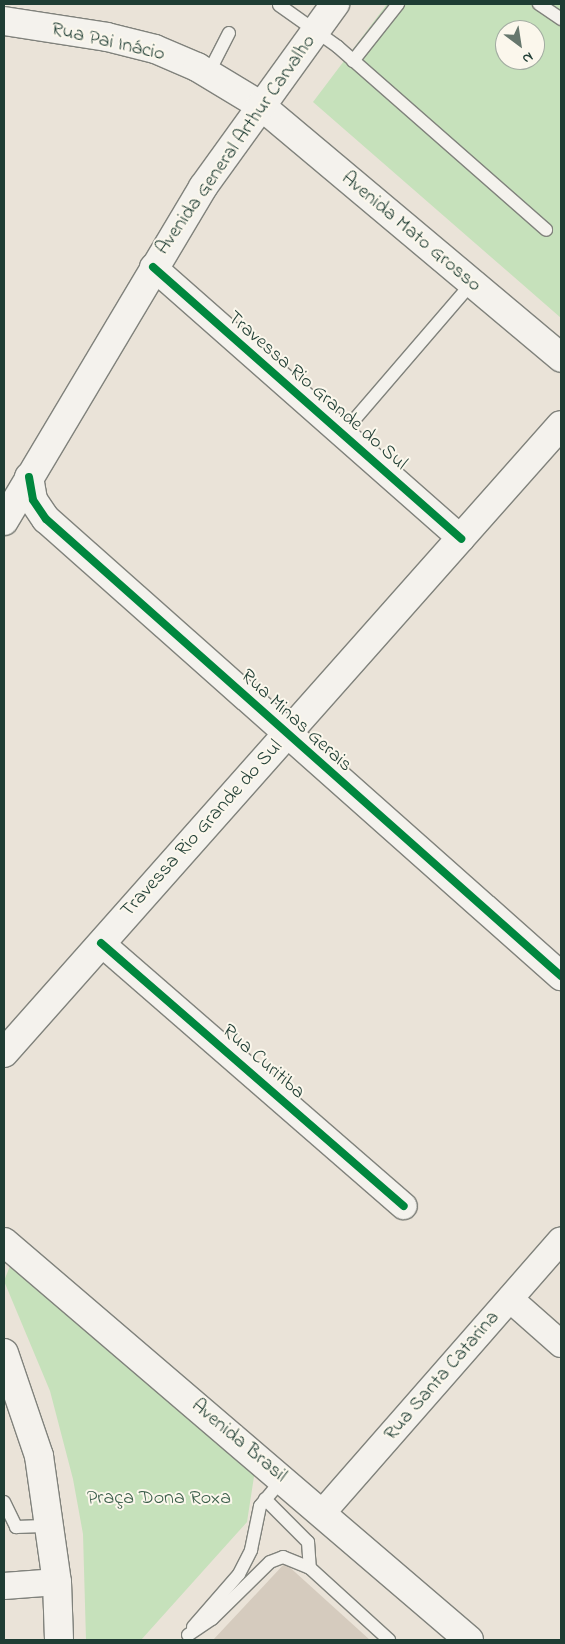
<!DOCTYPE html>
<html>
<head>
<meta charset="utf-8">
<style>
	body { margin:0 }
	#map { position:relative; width:565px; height:1644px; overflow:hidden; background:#eae3d8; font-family:"Indie Flower",sans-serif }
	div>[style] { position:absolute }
	.green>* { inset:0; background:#c6e1bb }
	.building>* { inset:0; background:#d5cbbe }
	.roads { filter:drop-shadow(1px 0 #80827c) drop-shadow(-1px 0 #80827c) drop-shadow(0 1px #80827c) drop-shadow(0 -1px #80827c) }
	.lane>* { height:12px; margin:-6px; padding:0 6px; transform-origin:6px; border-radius:6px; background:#f4f2ed }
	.street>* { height:26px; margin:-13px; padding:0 13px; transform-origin:13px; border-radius:13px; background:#f4f2ed }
	.secondary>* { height:28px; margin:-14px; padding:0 14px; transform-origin:14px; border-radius:14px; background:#f4f2ed }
	.primary>* { height:28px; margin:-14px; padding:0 14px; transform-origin:14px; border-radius:14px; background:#f4f2ed }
	.cycleway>* { height:8px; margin:-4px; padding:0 4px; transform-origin:4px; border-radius:4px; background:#00873e }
	span { translate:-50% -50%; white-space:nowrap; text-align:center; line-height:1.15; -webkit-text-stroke:4px #fbf7ec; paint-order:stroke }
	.street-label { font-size:20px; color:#1f3d34 }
	.park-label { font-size:20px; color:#3a5e4a }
	.frame { position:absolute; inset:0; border:5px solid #1f3d34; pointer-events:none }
	.north { position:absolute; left:495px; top:20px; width:50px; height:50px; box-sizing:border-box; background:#fbf7ec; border:1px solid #a3ada2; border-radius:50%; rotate:149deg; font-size:14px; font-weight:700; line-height:20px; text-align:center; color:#1f3d34 }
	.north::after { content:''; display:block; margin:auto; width:18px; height:22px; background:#66776d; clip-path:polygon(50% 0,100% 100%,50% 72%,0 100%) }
</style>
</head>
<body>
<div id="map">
	<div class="green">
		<div style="clip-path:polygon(evenodd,387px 4px,561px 4px,561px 318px,313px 102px,387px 4px,505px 30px,535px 30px,535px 60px,505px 60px,505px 30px)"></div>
		<div style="clip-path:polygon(10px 1266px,255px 1470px,247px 1522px,141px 1640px,86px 1640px,83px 1534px,73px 1479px,50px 1391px,4px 1281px)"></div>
	</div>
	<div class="building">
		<div style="clip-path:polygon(285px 1563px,370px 1640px,213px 1640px)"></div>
	</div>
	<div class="roads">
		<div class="lane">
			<div style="left:539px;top:4px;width:27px;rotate:34deg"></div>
			<div style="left:279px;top:5px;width:72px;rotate:35.4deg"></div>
			<div style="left:338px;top:47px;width:277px;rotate:41.3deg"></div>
			<div style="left:353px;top:61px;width:73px;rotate:-51.7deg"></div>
			<div style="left:208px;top:74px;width:46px;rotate:-62.9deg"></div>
			<div style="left:342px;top:434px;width:199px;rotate:-49.3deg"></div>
			<div style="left:265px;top:1499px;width:61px;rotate:45deg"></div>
			<div style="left:308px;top:1542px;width:26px;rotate:86deg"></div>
			<div style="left:4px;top:1502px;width:28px;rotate:64deg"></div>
			<div style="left:16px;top:1527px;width:34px;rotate:-2deg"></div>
			<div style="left:193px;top:1627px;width:70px;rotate:-49deg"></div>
			<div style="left:239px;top:1574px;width:27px;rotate:-63deg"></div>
			<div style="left:251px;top:1550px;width:45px;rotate:-78.4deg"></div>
			<div style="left:260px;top:1506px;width:35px;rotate:-50deg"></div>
			<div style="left:188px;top:1635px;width:29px;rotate:-34deg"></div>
			<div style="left:212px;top:1619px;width:81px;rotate:-44.5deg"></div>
			<div style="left:270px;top:1562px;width:14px;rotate:-21deg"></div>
			<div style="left:283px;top:1557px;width:29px;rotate:22deg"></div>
			<div style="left:310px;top:1568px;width:107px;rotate:42.3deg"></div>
		</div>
		<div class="street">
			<div style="left:153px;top:267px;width:411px;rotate:41.4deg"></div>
			<div style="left:101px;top:943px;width:401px;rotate:41deg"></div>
			<div style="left:510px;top:1299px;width:68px;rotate:41.4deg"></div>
			<div style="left:323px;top:1512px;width:361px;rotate:-48.8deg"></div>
			<div style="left:4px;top:1586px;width:53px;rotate:-4.3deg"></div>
		</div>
		<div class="secondary">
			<div style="left:4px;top:21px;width:104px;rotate:8.8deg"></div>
			<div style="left:107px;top:37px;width:49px;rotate:14deg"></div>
			<div style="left:155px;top:49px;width:46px;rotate:23.2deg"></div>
			<div style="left:197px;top:67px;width:74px;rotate:31.1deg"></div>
			<div style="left:260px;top:105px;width:393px;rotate:40deg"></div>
			<div style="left:29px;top:477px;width:23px;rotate:80deg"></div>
			<div style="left:33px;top:500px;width:23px;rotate:56deg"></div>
			<div style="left:46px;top:519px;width:689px;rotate:41.59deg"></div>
			<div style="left:4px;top:1053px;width:839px;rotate:-48.43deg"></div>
			<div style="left:4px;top:1242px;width:612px;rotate:40.56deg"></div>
		</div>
		<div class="primary">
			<div style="left:4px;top:521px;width:389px;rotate:-59.2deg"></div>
			<div style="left:203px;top:187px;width:226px;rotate:-54.2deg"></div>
			<div style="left:4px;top:1353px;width:109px;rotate:71.2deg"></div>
			<div style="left:39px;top:1456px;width:127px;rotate:81.9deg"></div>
			<div style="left:57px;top:1582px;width:58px;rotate:88deg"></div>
		</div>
	</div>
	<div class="cycleway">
		<div style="left:153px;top:267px;width:411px;rotate:41.4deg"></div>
		<div style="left:29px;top:477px;width:23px;rotate:80deg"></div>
		<div style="left:33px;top:500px;width:23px;rotate:56deg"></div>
		<div style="left:46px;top:519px;width:689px;rotate:41.59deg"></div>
		<div style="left:101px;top:943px;width:401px;rotate:41deg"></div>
	</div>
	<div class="street-label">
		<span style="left:108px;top:42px;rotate:13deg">Rua Pai Inácio</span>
		<span style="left:236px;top:145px;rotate:-55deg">Avenida General Arthur Carvalho</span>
		<span style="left:411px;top:232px;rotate:40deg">Avenida Mato Grosso</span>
		<span style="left:317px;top:391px;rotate:41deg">Travessa Rio Grande do Sul</span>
		<span style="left:296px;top:721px;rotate:42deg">Rua Minas Gerais</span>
		<span style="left:202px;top:829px;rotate:-48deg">Travessa Rio Grande do Sul</span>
		<span style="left:263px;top:1062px;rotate:41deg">Rua Curitiba</span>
		<span style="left:442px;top:1376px;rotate:-49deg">Rua Santa Catarina</span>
		<span style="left:239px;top:1441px;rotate:40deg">Avenida Brasil</span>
	</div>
	<div class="park-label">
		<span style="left:159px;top:1498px">Praça Dona Roxa</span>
	</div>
	<div class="frame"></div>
	<div class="north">N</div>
</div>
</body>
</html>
